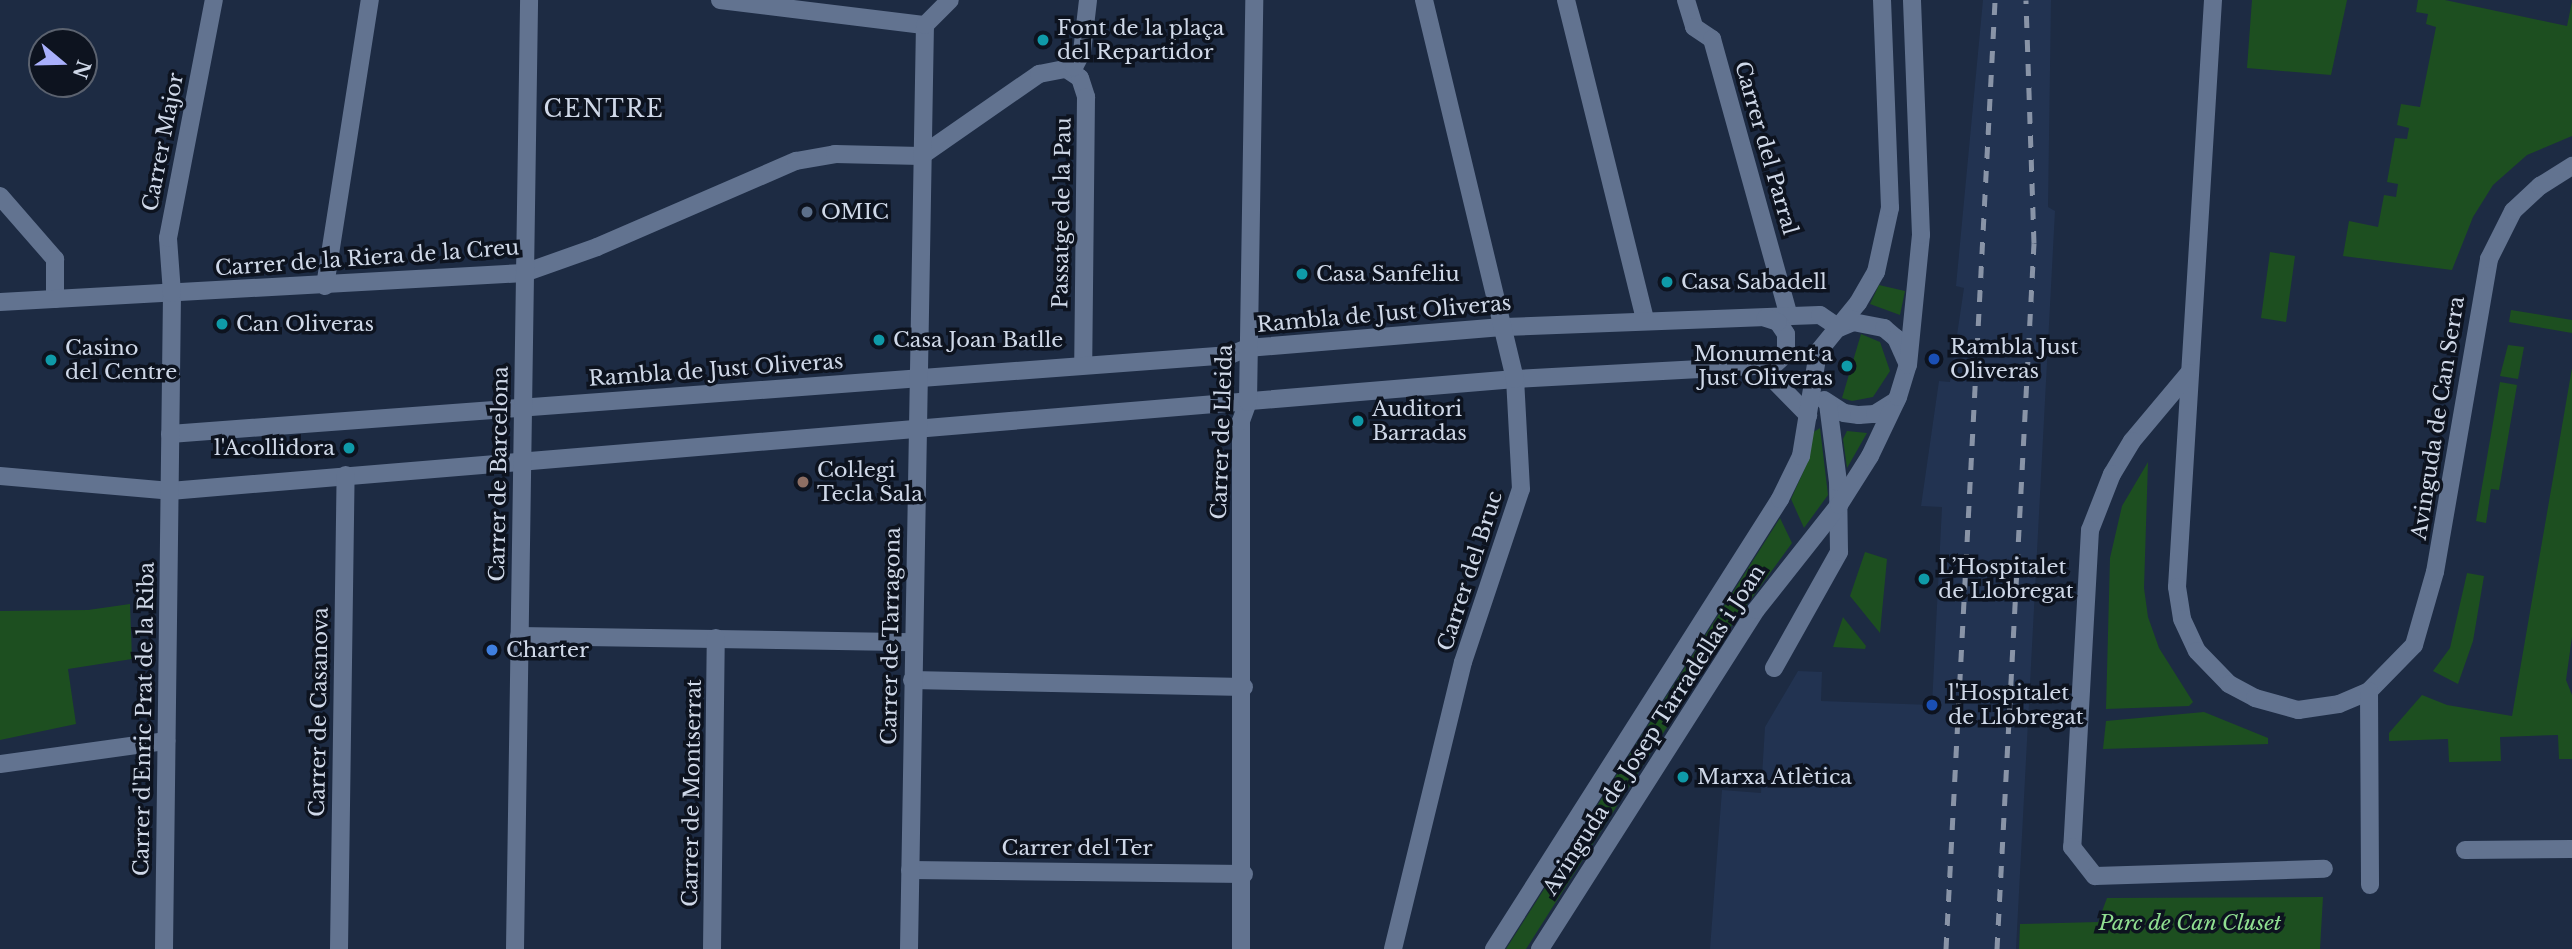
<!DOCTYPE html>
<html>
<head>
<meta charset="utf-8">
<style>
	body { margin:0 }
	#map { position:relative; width:2572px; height:949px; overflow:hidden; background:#1d2b43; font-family:"Libre Baskerville",serif }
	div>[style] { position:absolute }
	.built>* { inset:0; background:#223351 }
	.green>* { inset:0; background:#1d4f20 }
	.minor>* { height:18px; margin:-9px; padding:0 9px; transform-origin:9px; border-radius:9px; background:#627390 }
	.rail>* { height:5px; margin-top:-2.5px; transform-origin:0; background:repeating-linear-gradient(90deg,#8994a7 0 12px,transparent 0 24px) }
	.dots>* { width:19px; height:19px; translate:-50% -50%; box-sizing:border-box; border:4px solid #0d131f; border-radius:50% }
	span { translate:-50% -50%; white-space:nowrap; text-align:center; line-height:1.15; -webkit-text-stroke:7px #0d131f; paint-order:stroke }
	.poi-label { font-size:21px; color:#cfd8e8 }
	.left { translate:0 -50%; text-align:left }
	.right { translate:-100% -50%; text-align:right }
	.street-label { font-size:21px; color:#cfd8e8 }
	.park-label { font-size:21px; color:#90df91; font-style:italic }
	.neighbourhood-label { font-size:23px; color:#cfd8e8; letter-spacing:2px }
	.north { position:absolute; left:28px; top:28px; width:70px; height:70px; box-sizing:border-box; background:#0d131f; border:2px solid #5b626f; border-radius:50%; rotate:109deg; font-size:19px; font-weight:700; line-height:28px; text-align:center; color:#cfd8e8 }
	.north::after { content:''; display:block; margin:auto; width:24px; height:32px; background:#a9b0fc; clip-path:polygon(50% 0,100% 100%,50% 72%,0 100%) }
</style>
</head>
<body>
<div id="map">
	<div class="built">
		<div style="clip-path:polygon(1983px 0,2051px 0,2048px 207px,2055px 211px,2016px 949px,1710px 949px,1722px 790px,1761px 793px,1765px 727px,1798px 671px,1822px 672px,1821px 701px,1932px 705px,1942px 507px,1921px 506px,1939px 381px,1950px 382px,1964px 288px,1956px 286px)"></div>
	</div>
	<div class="green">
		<div style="clip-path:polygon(2252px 0,2347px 0,2331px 75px,2247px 68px)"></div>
		<div style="clip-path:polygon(2418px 0,2445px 0,2567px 26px,2572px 2px,2572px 136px,2527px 155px,2493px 185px,2473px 217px,2452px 270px,2343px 256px,2349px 221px,2378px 227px,2384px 195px,2396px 197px,2398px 184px,2387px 182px,2395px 138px,2407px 139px,2409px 128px,2397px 125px,2401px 104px,2420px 107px,2436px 27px,2426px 24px,2428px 14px,2416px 12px)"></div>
		<div style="clip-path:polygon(2270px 252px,2295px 256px,2286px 322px,2261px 318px)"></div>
		<div style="clip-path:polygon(1879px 285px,1905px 291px,1900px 315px,1870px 304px)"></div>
		<div style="clip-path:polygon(2511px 310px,2572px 320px,2572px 333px,2509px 322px)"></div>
		<div style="clip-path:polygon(1861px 334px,1880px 342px,1890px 371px,1873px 397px,1852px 401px,1842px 398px)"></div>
		<div style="clip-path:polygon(2508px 345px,2524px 347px,2518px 379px,2500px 376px)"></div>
		<div style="clip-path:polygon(2572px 368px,2572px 637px,2566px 680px,2572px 695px,2572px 759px,2559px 759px,2558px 735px,2500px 737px,2501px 761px,2449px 762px,2448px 739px,2389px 741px,2389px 733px,2422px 695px,2447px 705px,2512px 716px)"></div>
		<div style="clip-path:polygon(2500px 382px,2517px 385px,2499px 490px,2491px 489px,2486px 523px,2476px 521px)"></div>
		<div style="clip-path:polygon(1820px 428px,1828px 495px,1804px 528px,1791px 499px,1805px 468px,1812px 433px)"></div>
		<div style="clip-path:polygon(1847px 431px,1867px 433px,1847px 468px,1843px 439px)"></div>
		<div style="clip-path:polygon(2148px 462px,2144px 588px,2148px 617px,2159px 648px,2193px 702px,2189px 706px,2106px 709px,2110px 558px,2122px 506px)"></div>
		<div style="clip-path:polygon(1780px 518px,1792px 543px,1732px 625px,1526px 949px,1506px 949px)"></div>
		<div style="clip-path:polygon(1865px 552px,1887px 559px,1880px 633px,1850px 596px)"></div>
		<div style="clip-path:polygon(2467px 573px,2484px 576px,2473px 641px,2458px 684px,2433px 671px,2450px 648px)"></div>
		<div style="clip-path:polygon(130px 604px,132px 659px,68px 669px,76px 724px,0 740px,0 611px,88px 610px)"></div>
		<div style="clip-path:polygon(1843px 617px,1866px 646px,1865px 649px,1833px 647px)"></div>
		<div style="clip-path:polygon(2204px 712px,2268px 738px,2268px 744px,2103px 749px,2106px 721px)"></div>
		<div style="clip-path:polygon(2323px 897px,2320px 949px,2019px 949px,2020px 924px,2098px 922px,2107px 898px)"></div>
	</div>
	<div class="minor">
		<div style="left:720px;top:0;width:207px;rotate:7deg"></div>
		<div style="left:1566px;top:0;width:329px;rotate:76.1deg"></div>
		<div style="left:1686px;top:0;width:28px;rotate:73deg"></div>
		<div style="left:1694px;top:27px;width:22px;rotate:34deg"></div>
		<div style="left:1712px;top:39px;width:288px;rotate:74.5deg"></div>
		<div style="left:2213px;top:0;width:588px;rotate:93.51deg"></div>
		<div style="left:2177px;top:587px;width:32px;rotate:81deg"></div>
		<div style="left:2182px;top:619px;width:35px;rotate:65deg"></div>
		<div style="left:2197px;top:651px;width:46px;rotate:45.9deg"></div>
		<div style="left:2229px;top:684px;width:30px;rotate:28deg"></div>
		<div style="left:2255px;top:698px;width:45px;rotate:15.6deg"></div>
		<div style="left:2298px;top:710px;width:41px;rotate:-8.3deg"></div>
		<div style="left:2339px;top:704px;width:33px;rotate:-23deg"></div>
		<div style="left:2369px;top:691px;width:64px;rotate:-45.6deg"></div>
		<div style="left:2414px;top:645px;width:76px;rotate:-74deg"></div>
		<div style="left:2435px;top:572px;width:318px;rotate:-80.2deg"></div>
		<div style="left:2489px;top:259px;width:54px;rotate:-63.4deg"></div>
		<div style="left:2513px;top:211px;width:37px;rotate:-43deg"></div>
		<div style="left:2540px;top:186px;width:38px;rotate:-32deg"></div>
		<div style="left:1068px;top:70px;width:14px;rotate:34deg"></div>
		<div style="left:1080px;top:78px;width:20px;rotate:72deg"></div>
		<div style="left:1086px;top:97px;width:267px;rotate:90.6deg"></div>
		<div style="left:921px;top:156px;width:144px;rotate:-34.8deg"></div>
		<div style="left:1039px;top:74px;width:36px;rotate:-11deg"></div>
		<div style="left:1074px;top:67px;width:17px;rotate:-62deg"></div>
		<div style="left:1082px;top:52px;width:52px;rotate:-83.4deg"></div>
		<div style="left:0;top:196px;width:84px;rotate:48.9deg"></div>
		<div style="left:55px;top:259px;width:40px;rotate:90deg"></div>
		<div style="left:325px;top:286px;width:290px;rotate:-81.1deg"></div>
		<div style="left:0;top:302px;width:525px;rotate:-3.17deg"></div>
		<div style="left:524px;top:273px;width:77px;rotate:-19.6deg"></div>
		<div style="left:597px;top:247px;width:217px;rotate:-23.4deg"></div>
		<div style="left:796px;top:161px;width:40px;rotate:-10deg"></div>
		<div style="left:835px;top:154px;width:86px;rotate:1.3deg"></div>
		<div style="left:1839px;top:328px;width:15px;rotate:-23deg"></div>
		<div style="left:1853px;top:322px;width:32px;rotate:11deg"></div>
		<div style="left:1884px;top:328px;width:16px;rotate:40deg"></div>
		<div style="left:1896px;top:338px;width:27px;rotate:66deg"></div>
		<div style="left:1760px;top:366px;width:69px;rotate:45.6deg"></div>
		<div style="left:2189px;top:373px;width:89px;rotate:130deg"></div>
		<div style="left:2132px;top:441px;width:39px;rotate:121deg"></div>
		<div style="left:2112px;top:474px;width:60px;rotate:111.4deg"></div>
		<div style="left:2090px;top:530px;width:318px;rotate:93.2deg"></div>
		<div style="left:2072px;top:847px;width:37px;rotate:52deg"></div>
		<div style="left:2095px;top:876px;width:229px;rotate:-1.8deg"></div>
		<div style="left:1824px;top:400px;width:24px;rotate:33deg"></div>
		<div style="left:1844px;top:413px;width:15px;rotate:8deg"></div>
		<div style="left:1859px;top:415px;width:16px;rotate:-4deg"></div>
		<div style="left:1875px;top:414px;width:25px;rotate:-32deg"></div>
		<div style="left:170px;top:434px;width:1063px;rotate:-4.26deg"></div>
		<div style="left:1230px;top:355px;width:18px;rotate:-22deg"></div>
		<div style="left:1247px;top:348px;width:259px;rotate:-4.7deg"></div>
		<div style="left:1505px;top:327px;width:315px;rotate:-2.2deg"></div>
		<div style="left:1820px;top:315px;width:23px;rotate:34deg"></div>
		<div style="left:0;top:476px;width:171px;rotate:5deg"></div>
		<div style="left:170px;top:491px;width:1350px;rotate:-4.76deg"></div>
		<div style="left:1515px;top:379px;width:259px;rotate:-3.1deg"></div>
		<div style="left:1774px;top:365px;width:16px;rotate:-43deg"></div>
		<div style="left:1786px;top:354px;width:20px;rotate:-90deg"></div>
		<div style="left:1786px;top:334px;width:14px;rotate:-124deg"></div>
		<div style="left:1778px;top:322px;width:13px;rotate:-162deg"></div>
		<div style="left:519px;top:636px;width:395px;rotate:0.9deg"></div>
		<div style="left:1774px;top:668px;width:133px;rotate:-60.7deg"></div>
		<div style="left:1839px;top:552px;width:70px;rotate:-90.8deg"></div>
		<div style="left:1838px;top:482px;width:79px;rotate:-97.3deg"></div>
		<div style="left:912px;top:680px;width:332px;rotate:1.2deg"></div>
		<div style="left:2369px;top:691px;width:194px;rotate:89.7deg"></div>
		<div style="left:0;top:764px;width:168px;rotate:-7.9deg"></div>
		<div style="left:2465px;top:850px;width:107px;rotate:-0.5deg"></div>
		<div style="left:910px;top:870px;width:334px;rotate:0.7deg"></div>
		<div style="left:164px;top:949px;width:656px;rotate:-89.3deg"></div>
		<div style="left:172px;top:293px;width:55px;rotate:-94.2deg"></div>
		<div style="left:168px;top:238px;width:242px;rotate:-79.1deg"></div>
		<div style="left:339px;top:949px;width:474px;rotate:-89.2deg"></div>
		<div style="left:515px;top:949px;width:949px;rotate:-89.15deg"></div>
		<div style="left:712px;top:949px;width:311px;rotate:-89.3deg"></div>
		<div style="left:909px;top:949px;width:924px;rotate:-89.01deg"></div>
		<div style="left:925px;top:25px;width:35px;rotate:-45deg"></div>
		<div style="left:1241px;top:949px;width:528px;rotate:-90deg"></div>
		<div style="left:1241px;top:421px;width:20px;rotate:-70deg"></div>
		<div style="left:1248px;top:402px;width:402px;rotate:-89.1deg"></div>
		<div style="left:1393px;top:949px;width:295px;rotate:-76.3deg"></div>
		<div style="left:1463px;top:662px;width:182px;rotate:-71.5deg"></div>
		<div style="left:1521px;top:489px;width:110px;rotate:-93.1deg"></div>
		<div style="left:1515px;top:379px;width:390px;rotate:-103.5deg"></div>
		<div style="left:1494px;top:949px;width:533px;rotate:-57.56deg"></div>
		<div style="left:1780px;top:499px;width:48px;rotate:-64deg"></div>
		<div style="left:1801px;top:456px;width:105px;rotate:-80.7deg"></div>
		<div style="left:1818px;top:352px;width:63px;rotate:-50.8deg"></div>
		<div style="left:1858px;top:303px;width:36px;rotate:-60deg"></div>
		<div style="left:1876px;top:272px;width:66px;rotate:-77.7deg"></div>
		<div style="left:1890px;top:208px;width:208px;rotate:-92.2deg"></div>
		<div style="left:1540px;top:949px;width:402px;rotate:-57.5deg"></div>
		<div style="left:1756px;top:610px;width:134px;rotate:-51.7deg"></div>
		<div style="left:1839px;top:505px;width:58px;rotate:-57.7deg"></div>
		<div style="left:1870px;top:456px;width:65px;rotate:-64.6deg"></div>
		<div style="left:1898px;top:397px;width:34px;rotate:-73deg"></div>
		<div style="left:1908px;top:365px;width:131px;rotate:-84.3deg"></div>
		<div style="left:1921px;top:235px;width:235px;rotate:-92.2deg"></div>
	</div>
	<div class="rail">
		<div style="left:1946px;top:949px;width:950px;rotate:-87.04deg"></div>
		<div style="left:1997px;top:949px;width:707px;rotate:-87deg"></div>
		<div style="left:2034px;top:243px;width:243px;rotate:-91.9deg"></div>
	</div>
	<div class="dots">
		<div style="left:1043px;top:40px;background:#0f9aa8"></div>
		<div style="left:807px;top:212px;background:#5c6f8a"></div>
		<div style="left:1302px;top:274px;background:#0f9aa8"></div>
		<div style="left:1667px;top:282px;background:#0f9aa8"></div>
		<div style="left:222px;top:324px;background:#0f9aa8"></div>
		<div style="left:879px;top:340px;background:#0f9aa8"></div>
		<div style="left:1934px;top:359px;background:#1a4fb4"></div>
		<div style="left:51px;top:360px;background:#0f9aa8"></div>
		<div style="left:1847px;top:366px;background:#0f9aa8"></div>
		<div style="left:1358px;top:421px;background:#0f9aa8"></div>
		<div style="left:349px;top:448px;background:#0f9aa8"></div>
		<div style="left:803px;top:482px;background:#8d6e63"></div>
		<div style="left:1924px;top:579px;background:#0f9aa8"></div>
		<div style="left:492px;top:650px;background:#3f7fe0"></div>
		<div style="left:1932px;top:705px;background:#1a4fb4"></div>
		<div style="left:1683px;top:777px;background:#0f9aa8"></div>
	</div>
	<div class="poi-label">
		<span class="left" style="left:1057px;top:40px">Font de la plaça<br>del Repartidor</span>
		<span class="left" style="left:821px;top:212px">OMIC</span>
		<span class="left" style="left:1316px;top:274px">Casa Sanfeliu</span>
		<span class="left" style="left:1681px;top:282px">Casa Sabadell</span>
		<span class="left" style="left:236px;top:324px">Can Oliveras</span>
		<span class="left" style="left:893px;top:340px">Casa Joan Batlle</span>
		<span class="left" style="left:1950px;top:359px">Rambla Just<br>Oliveras</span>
		<span class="left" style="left:65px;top:360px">Casino<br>del Centre</span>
		<span class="right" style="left:1833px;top:366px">Monument a<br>Just Oliveras</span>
		<span class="left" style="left:1372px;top:421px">Auditori<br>Barradas</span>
		<span class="right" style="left:335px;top:448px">l'Acollidora</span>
		<span class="left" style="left:817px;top:482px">Col·legi<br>Tecla Sala</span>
		<span class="left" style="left:1938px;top:579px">L’Hospitalet<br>de Llobregat</span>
		<span class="left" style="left:506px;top:650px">Charter</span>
		<span class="left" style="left:1948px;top:705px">l'Hospitalet<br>de Llobregat</span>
		<span class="left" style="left:1697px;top:777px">Marxa Atlètica</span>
	</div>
	<div class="street-label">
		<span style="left:163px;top:142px;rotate:-79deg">Carrer Major</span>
		<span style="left:1766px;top:148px;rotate:74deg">Carrer del Parral</span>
		<span style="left:1062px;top:213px;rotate:-89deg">Passatge de la Pau</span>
		<span style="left:367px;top:258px;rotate:-4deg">Carrer de la Riera de la Creu</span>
		<span style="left:1384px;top:314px;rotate:-5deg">Rambla de Just Oliveras</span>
		<span style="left:716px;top:370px;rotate:-4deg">Rambla de Just Oliveras</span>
		<span style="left:2438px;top:418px;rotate:-81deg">Avinguda de Can Serra</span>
		<span style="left:1222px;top:432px;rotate:-88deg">Carrer de Lleida</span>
		<span style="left:499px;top:474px;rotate:-89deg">Carrer de Barcelona</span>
		<span style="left:1470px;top:571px;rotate:-72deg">Carrer del Bruc</span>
		<span style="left:891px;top:636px;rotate:-89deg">Carrer de Tarragona</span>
		<span style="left:319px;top:712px;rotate:-89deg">Carrer de Casanova</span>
		<span style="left:144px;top:719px;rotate:-89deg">Carrer d'Enric Prat de la Riba</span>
		<span style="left:1654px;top:730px;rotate:-57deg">Avinguda de Josep Tarradellas i Joan</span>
		<span style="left:692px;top:793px;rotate:-89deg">Carrer de Montserrat</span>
		<span style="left:1077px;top:848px">Carrer del Ter</span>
	</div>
	<div class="park-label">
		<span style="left:2190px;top:923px">Parc de Can Cluset</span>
	</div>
	<div class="neighbourhood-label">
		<span style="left:604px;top:109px">CENTRE</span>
	</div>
	<div class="north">N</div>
</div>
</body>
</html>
